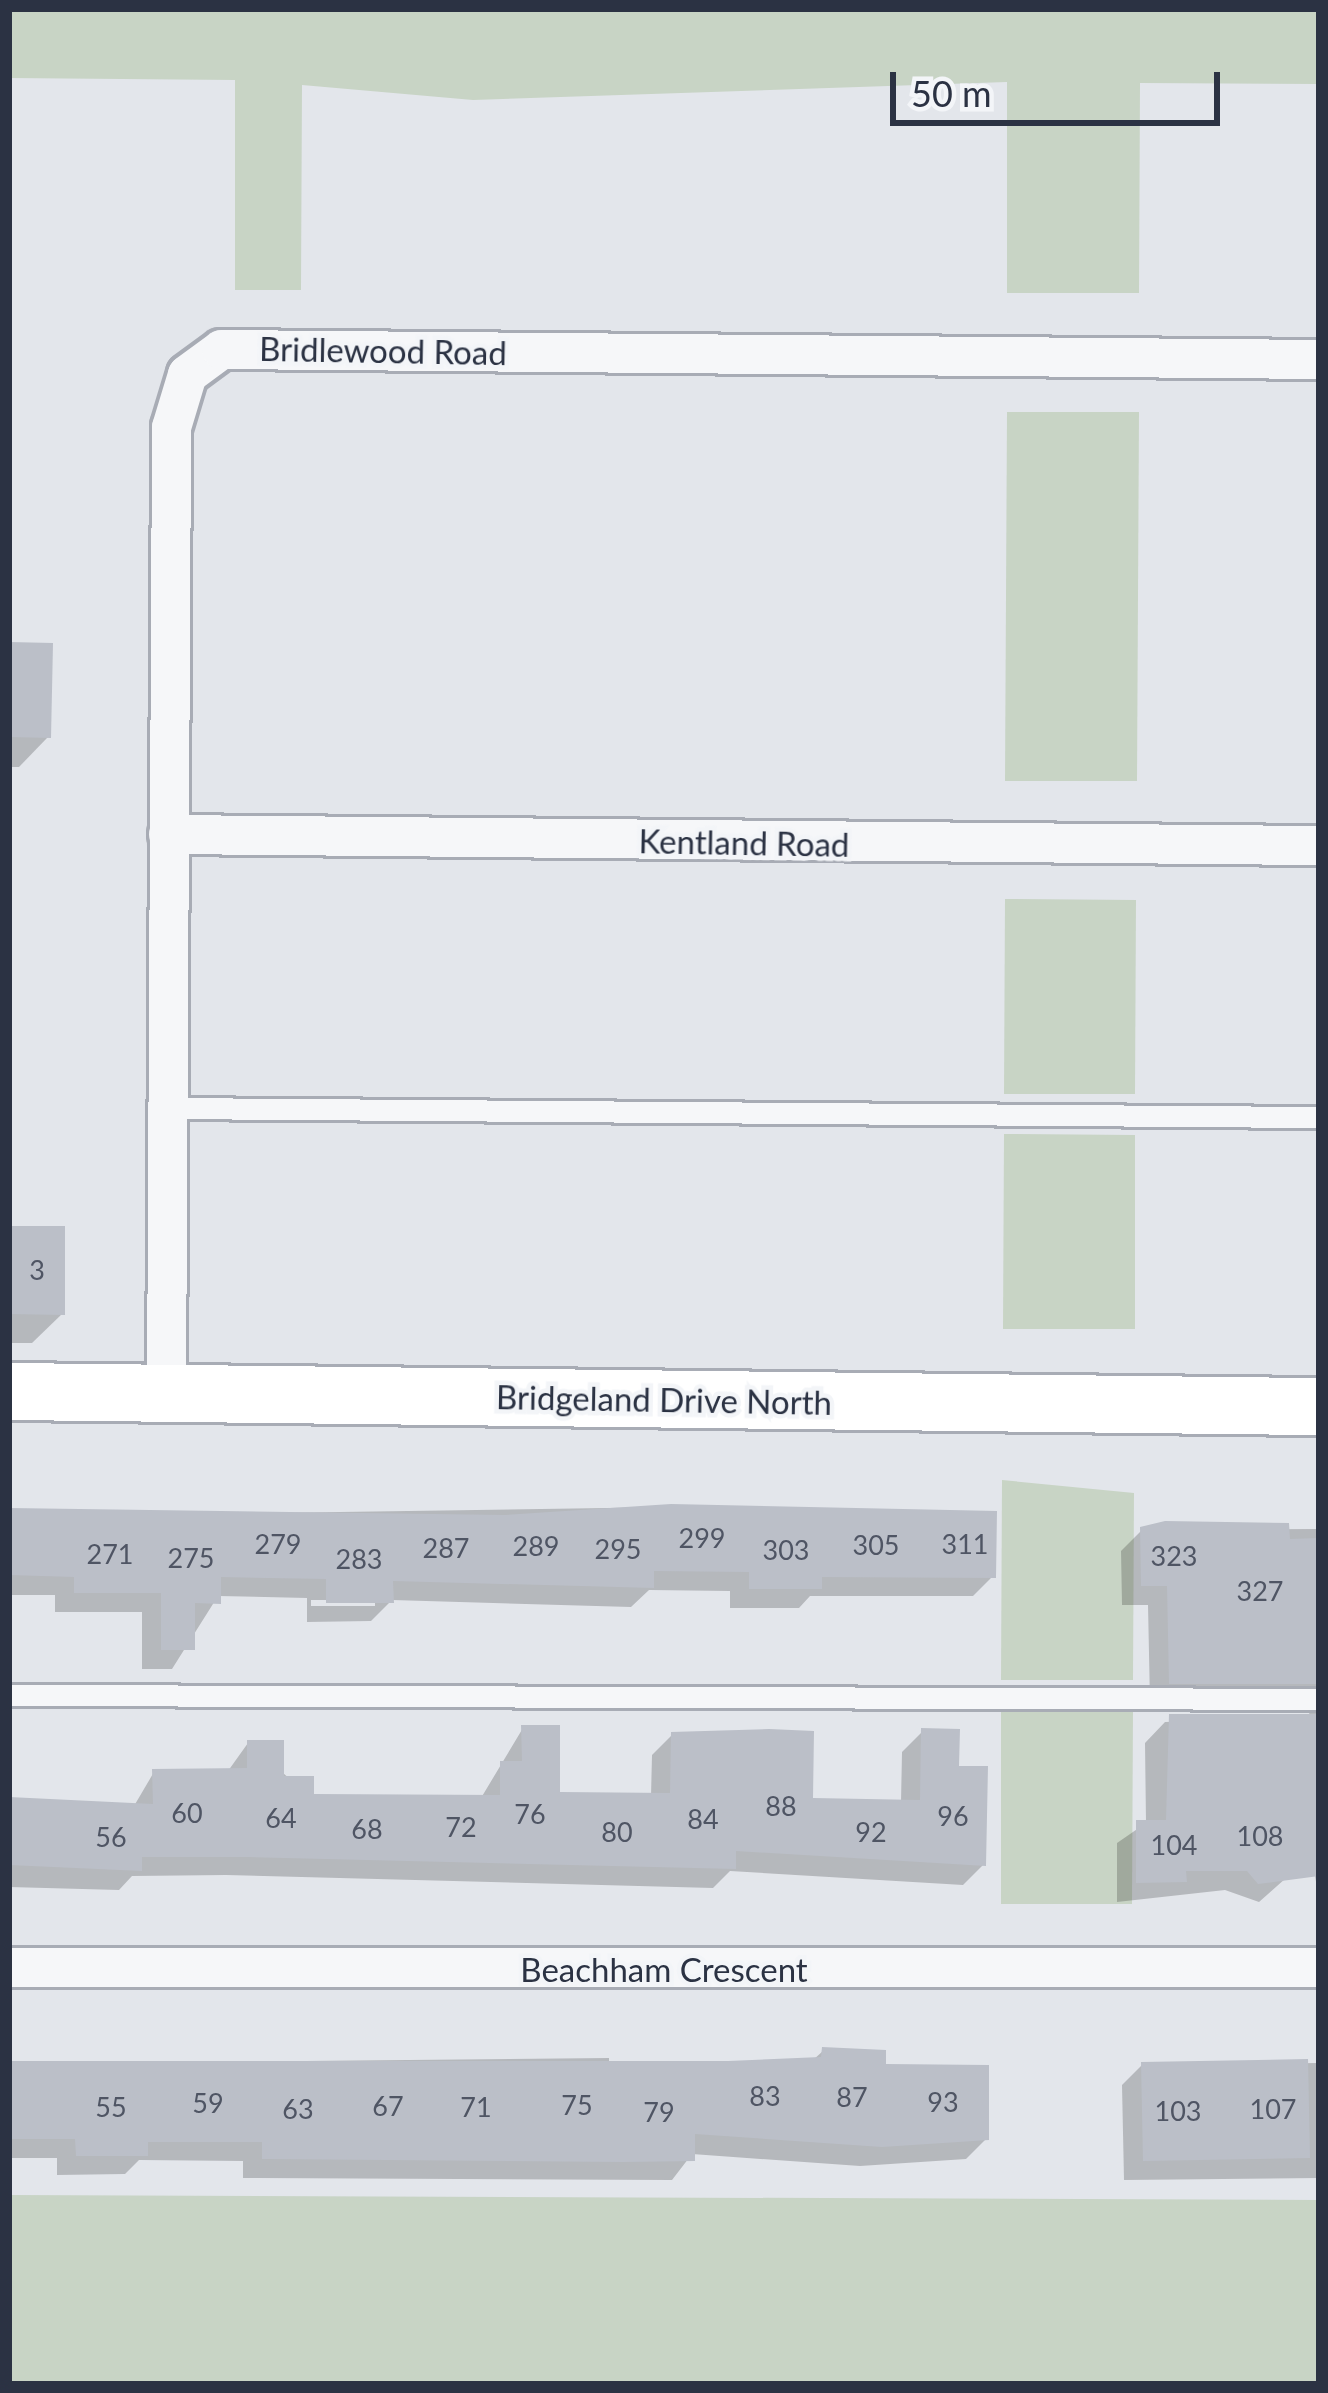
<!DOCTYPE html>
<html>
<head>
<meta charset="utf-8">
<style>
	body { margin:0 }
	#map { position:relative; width:1328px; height:2393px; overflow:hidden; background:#e3e6eb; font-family:Lato,sans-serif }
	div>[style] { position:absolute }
	.green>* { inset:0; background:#c8d4c5 }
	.shadow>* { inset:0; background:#0003 }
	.building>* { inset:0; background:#bbbfc8 }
	.roads { filter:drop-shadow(3px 0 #a8acb5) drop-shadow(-3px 0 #a8acb5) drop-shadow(0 3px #a8acb5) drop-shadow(0 -3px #a8acb5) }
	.lane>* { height:21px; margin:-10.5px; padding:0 10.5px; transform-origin:10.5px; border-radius:10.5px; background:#f6f7f9 }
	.street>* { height:39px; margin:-19.5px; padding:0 19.5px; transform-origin:19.5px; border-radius:19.5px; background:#f6f7f9 }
	.secondary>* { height:57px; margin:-28.5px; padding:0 28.5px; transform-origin:28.5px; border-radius:28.5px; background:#fff }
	span { translate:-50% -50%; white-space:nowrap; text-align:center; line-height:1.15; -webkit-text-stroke:9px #f3f5f8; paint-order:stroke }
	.number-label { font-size:27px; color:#4f5564 }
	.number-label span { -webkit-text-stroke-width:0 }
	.street-label { font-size:33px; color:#2b3243 }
	.frame { position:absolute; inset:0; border:12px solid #2b3243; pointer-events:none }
	.scale { position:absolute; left:890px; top:72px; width:330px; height:54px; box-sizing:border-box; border:6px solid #2b3243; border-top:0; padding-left:15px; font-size:36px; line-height:42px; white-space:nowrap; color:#2b3243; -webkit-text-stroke:9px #f3f5f8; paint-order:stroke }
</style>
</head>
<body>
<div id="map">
	<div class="green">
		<div style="clip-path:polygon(9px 9px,1319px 9px,1319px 84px,1140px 83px,1139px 293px,1007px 293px,1007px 82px,473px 100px,302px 85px,301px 290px,235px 290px,235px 80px,9px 78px)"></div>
		<div style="clip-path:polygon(1007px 412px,1139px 412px,1137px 781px,1005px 781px)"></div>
		<div style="clip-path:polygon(1005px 899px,1136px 900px,1135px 1094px,1004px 1094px)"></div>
		<div style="clip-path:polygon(1004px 1134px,1135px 1135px,1135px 1329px,1003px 1329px)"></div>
		<div style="clip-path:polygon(1002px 1480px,1134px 1493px,1133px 1680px,1001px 1680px)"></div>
		<div style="clip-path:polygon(1001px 1709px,1133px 1710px,1132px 1904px,1001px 1904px)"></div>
		<div style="clip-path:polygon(9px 2195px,1319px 2200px,1319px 2384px,9px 2384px)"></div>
	</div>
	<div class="shadow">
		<div style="clip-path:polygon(9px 645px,48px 737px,19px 767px,9px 767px)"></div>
		<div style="clip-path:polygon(9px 1229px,62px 1314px,32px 1343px,9px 1343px)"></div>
		<div style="clip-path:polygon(evenodd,671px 1507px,993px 1576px,973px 1596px,810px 1596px,799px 1608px,730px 1608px,730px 1591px,649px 1590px,631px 1607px,392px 1600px,371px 1621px,307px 1622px,307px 1598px,218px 1596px,172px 1669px,142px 1669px,142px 1612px,55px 1612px,55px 1595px,9px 1595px,9px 1517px,671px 1507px,311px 1600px,375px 1600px,375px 1606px,311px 1606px,311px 1600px)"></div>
		<div style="clip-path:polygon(1319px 1529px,1319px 1902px,1312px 1855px,1259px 1902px,1225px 1890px,1117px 1902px,1117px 1843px,1146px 1823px,1145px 1743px,1165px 1722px,1313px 1717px,1298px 1703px,1150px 1703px,1148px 1605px,1122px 1605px,1121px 1551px,1142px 1530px)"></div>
		<div style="clip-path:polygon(523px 1728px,557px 1795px,651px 1796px,652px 1755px,672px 1735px,810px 1801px,901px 1802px,902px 1752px,922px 1732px,956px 1769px,983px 1865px,963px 1885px,730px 1871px,713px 1888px,226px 1875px,132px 1876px,119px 1890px,9px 1887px,9px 1803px,134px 1806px,154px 1772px,228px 1771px,248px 1743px,311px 1797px,481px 1798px)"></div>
		<div style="clip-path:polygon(823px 2051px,882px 2067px,986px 2139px,966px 2159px,860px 2166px,692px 2154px,672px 2180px,243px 2178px,243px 2161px,139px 2160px,125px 2174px,57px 2175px,57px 2158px,9px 2158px,9px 2064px,609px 2058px,609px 2066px,813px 2060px)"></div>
		<div style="clip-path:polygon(1319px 2063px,1319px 2178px,1124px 2180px,1122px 2085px,1142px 2065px)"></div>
	</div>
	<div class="building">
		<div style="clip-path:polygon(9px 642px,53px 643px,51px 738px,9px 737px)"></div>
		<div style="clip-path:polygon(9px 1226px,65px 1226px,65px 1315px,9px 1314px)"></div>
		<div style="clip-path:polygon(671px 1504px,997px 1511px,996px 1578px,822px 1577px,822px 1589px,749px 1589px,749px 1572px,654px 1571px,654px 1588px,393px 1581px,394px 1603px,326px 1603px,326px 1579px,221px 1577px,221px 1604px,195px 1603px,195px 1650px,161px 1650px,161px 1593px,74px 1593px,74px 1577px,9px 1575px,9px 1508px,505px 1515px)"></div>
		<div style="clip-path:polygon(1165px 1521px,1289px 1523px,1290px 1539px,1319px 1538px,1319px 1684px,1169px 1684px,1167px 1586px,1141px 1586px,1140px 1527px)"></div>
		<div style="clip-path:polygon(1169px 1714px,1319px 1714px,1319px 1876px,1258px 1884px,1247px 1871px,1186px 1871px,1187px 1882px,1136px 1883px,1136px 1820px,1166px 1820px)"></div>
		<div style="clip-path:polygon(521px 1725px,560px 1725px,560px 1792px,670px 1793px,671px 1732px,769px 1729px,814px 1731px,813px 1798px,920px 1800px,921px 1728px,960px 1729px,959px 1766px,988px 1766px,986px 1866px,736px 1851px,736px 1869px,248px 1857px,142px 1857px,142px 1871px,9px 1865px,9px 1797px,153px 1804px,152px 1769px,247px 1768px,247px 1740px,284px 1740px,284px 1776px,314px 1776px,314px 1794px,500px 1795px,500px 1761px,522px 1761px)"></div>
		<div style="clip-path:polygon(822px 2047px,886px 2050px,886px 2064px,989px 2065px,989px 2140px,882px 2147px,695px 2134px,695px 2161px,623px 2162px,262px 2159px,262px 2142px,148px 2142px,148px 2156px,76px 2156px,75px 2139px,9px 2139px,9px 2061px,728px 2061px,821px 2057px)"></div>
		<div style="clip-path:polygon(1308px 2059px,1310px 2158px,1143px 2161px,1141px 2062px)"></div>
	</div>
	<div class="roads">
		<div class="lane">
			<div style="left:167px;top:1108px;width:1152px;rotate:0.45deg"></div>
			<div style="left:9px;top:1695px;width:1310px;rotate:0.17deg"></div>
		</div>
		<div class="street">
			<div style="left:168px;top:834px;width:1151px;rotate:0.55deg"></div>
			<div style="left:166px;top:1392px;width:965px;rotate:-89.7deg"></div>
			<div style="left:171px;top:427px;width:55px;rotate:-73.2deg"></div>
			<div style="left:187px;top:374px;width:42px;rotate:-36.3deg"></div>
			<div style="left:221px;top:349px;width:1098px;rotate:0.52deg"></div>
			<div style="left:9px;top:1967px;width:1310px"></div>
		</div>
		<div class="secondary">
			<div style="left:9px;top:1391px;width:1310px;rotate:0.66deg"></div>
		</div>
	</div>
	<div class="number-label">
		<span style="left:37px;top:1270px">3</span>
		<span style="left:702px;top:1538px">299</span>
		<span style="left:278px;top:1544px">279</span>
		<span style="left:965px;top:1544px">311</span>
		<span style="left:876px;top:1545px">305</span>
		<span style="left:536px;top:1546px">289</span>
		<span style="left:446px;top:1548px">287</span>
		<span style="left:618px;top:1549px">295</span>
		<span style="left:786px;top:1550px">303</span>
		<span style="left:110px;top:1554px">271</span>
		<span style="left:1174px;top:1556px">323</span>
		<span style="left:191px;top:1558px">275</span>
		<span style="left:359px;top:1559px">283</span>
		<span style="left:1260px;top:1591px">327</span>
		<span style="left:781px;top:1806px">88</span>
		<span style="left:187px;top:1813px">60</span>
		<span style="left:530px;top:1814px">76</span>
		<span style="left:953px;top:1816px">96</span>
		<span style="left:281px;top:1818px">64</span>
		<span style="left:703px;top:1819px">84</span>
		<span style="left:461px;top:1827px">72</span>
		<span style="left:367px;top:1829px">68</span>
		<span style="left:617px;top:1832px">80</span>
		<span style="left:871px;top:1832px">92</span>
		<span style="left:1260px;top:1836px">108</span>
		<span style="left:111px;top:1837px">56</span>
		<span style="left:1174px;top:1845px">104</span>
		<span style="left:765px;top:2096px">83</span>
		<span style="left:852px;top:2097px">87</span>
		<span style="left:943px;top:2102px">93</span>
		<span style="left:208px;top:2103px">59</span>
		<span style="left:577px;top:2105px">75</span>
		<span style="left:388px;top:2106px">67</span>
		<span style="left:111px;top:2107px">55</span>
		<span style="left:476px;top:2107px">71</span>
		<span style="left:298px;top:2109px">63</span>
		<span style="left:1273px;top:2109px">107</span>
		<span style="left:1178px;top:2111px">103</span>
		<span style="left:659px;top:2112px">79</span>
	</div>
	<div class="street-label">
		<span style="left:383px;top:351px;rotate:1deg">Bridlewood Road</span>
		<span style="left:744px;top:843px;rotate:1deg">Kentland Road</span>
		<span style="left:664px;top:1400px;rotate:1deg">Bridgeland Drive North</span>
		<span style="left:664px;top:1970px">Beachham Crescent</span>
	</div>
	<div class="frame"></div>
	<div class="scale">50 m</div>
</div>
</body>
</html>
